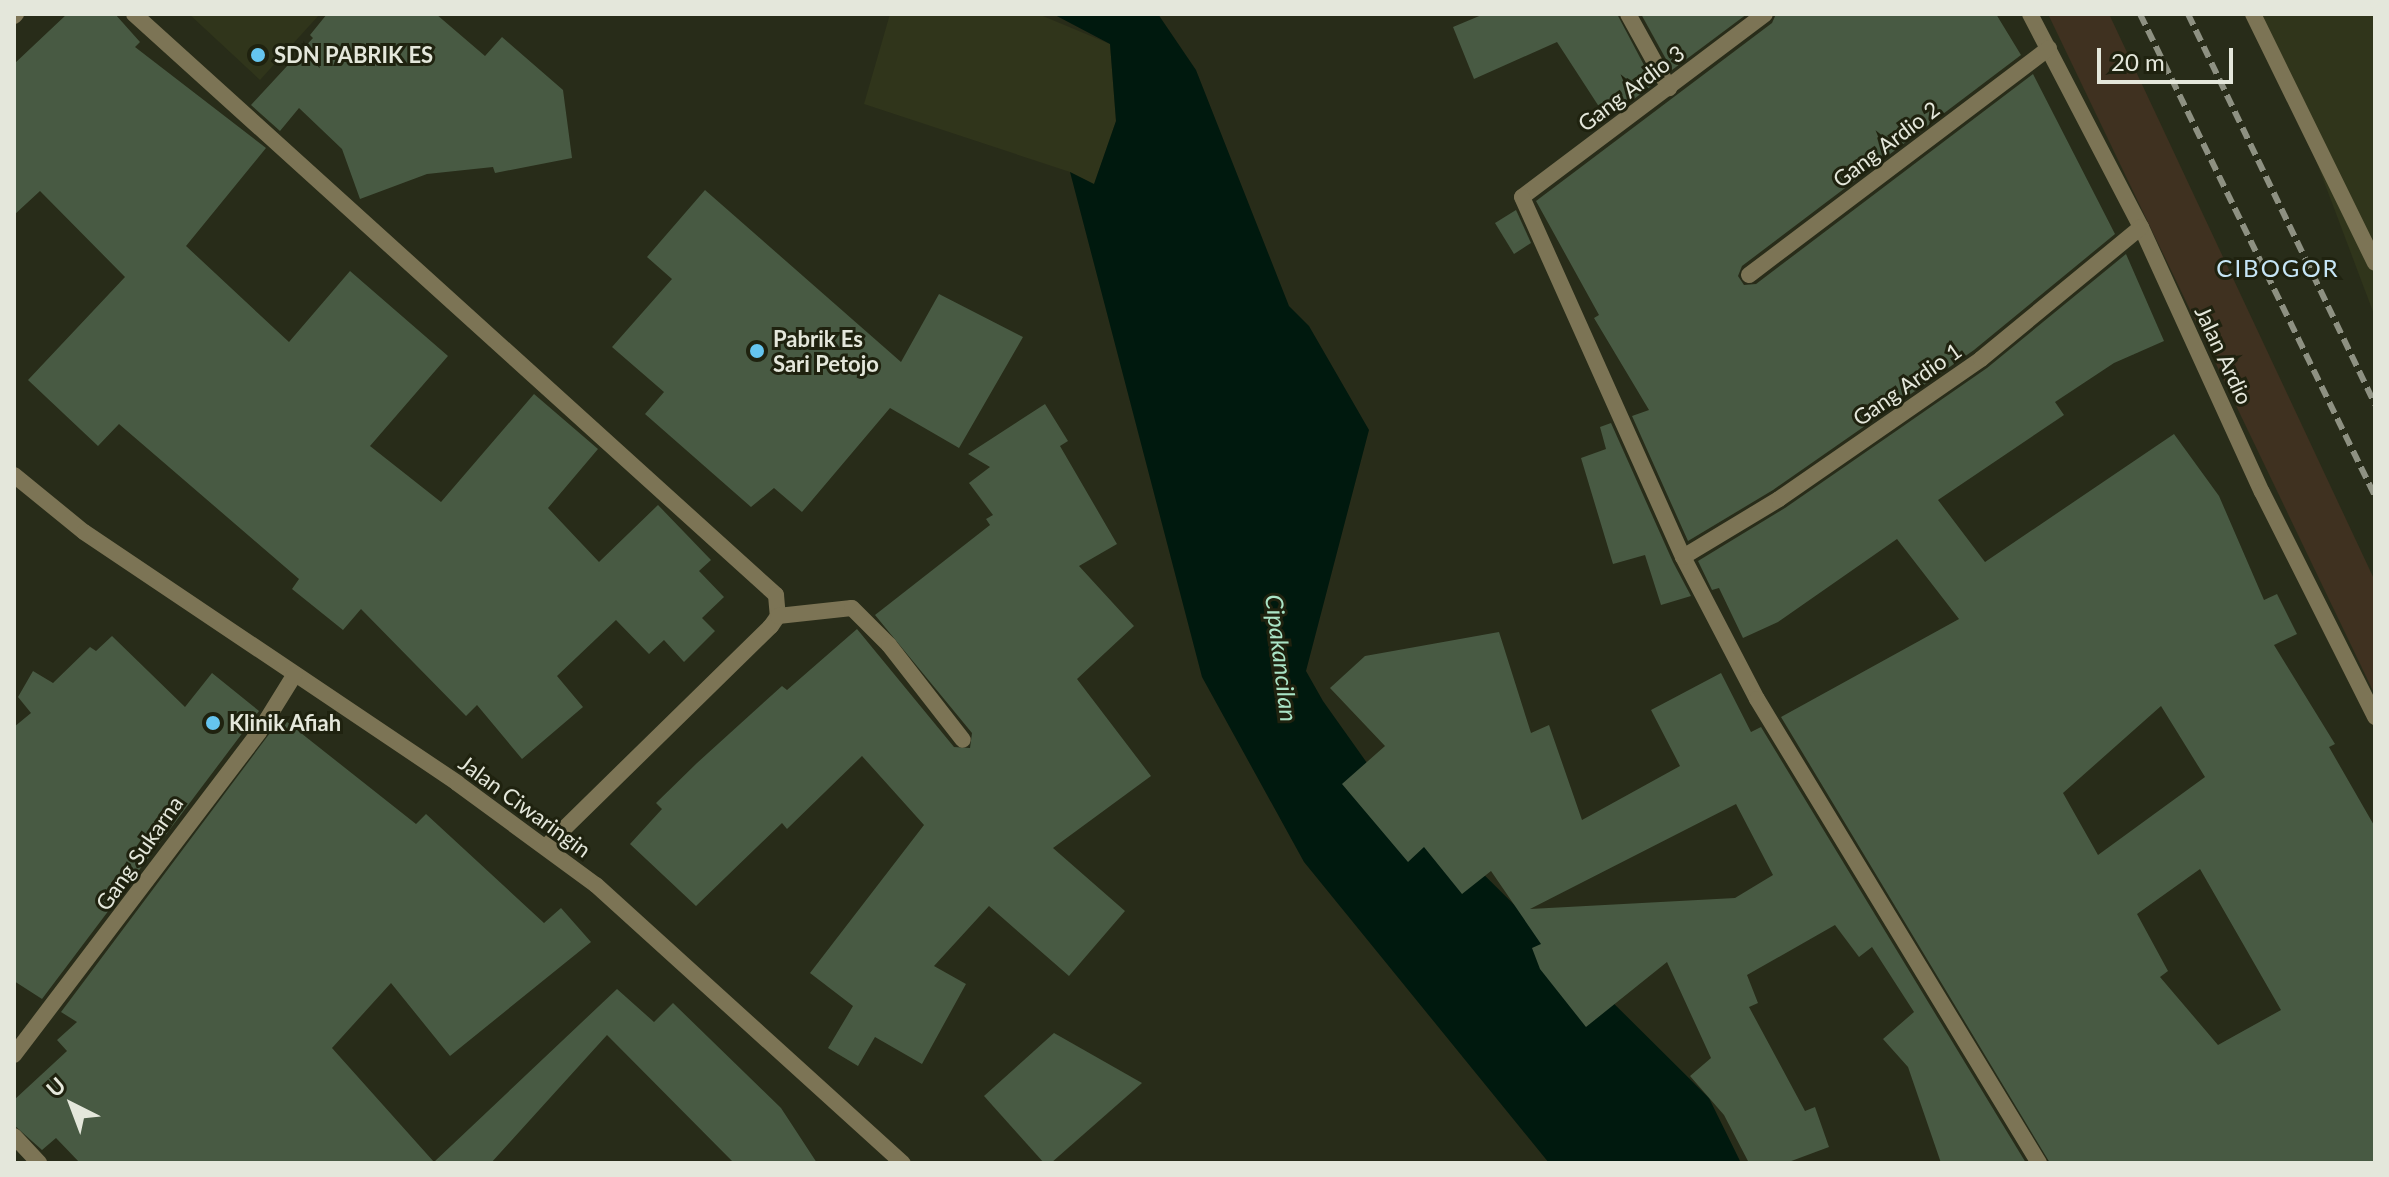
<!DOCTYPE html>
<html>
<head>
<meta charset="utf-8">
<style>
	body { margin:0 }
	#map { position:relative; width:2389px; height:1177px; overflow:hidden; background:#282c19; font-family:Lato,sans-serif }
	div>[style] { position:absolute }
	.built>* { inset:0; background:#30351b }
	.green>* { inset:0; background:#3f3120 }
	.water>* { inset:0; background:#00190e }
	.building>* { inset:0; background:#485a43 }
	.street>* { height:16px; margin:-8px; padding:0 8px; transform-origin:8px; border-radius:8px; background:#7c7455 }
	.rail>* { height:6px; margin-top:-3px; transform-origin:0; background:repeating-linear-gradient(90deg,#8e9182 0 12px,transparent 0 18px) }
	.dots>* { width:22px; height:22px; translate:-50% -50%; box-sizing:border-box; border:4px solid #1f220f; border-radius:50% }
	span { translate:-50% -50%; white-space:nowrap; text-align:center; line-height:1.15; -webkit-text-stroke:6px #1f220f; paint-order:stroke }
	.poi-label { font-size:22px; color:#e4e7db; font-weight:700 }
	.left { translate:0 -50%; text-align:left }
	.street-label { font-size:22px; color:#e4e7db }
	.neighbourhood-label { font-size:24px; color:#c6e6f6; letter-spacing:2px }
	.water-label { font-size:24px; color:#aae4c6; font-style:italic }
	.frame { position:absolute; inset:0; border:16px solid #e4e7db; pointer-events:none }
	.north { position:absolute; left:32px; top:1065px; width:80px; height:80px; -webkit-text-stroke:6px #1f220f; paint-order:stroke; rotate:318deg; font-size:22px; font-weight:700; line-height:32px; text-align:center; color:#e4e7db }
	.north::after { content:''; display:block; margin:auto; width:28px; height:36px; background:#e4e7db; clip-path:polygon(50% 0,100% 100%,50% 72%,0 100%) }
	.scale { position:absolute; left:2097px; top:48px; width:136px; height:36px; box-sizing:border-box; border:4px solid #e4e7db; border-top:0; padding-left:10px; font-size:24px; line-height:28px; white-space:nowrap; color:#e4e7db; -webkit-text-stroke:6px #1f220f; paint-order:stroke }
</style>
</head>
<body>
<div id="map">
	<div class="built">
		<div style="clip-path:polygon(189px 14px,320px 14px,260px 80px)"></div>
		<div style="clip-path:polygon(890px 14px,1038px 14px,1110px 44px,1116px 121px,1094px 185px,1070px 172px,864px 104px)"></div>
		<div style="clip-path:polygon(2261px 14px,2375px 14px,2375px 317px)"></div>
	</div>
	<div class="green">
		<div style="clip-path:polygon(2048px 14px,2109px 14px,2375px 581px,2375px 695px)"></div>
	</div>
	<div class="water">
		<div style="clip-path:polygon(1053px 14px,1158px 14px,1196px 70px,1289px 306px,1309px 326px,1369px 430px,1306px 671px,1323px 701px,1377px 777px,1446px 837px,1709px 1098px,1741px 1163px,1549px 1163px,1304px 862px,1202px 677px,1070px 172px,1094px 184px,1116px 121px,1110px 44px)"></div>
	</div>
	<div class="building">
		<div style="clip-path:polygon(67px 14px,115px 14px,140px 42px,135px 47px,266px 148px,186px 246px,289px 342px,350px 271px,448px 356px,370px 446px,441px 502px,534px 394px,598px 449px,548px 508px,599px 562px,658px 505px,711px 560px,699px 571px,724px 597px,702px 618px,715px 631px,684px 662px,664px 640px,649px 654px,616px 620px,557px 676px,583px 707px,522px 759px,477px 705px,466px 716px,361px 609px,343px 630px,292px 589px,299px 579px,119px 424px,98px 446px,28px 380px,125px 277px,40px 191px,14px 215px,14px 64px)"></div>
		<div style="clip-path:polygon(327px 14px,436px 14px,485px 56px,502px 37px,563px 90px,572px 158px,495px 173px,493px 167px,427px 174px,360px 199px,342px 149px,299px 108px,280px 131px,251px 105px,313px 38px,310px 35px)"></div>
		<div style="clip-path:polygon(1484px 14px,1617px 14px,1654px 84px,1607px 119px,1557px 42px,1474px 79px,1453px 27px)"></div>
		<div style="clip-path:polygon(1641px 14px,1747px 14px,1672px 70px)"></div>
		<div style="clip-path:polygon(1776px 14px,1996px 14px,2021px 55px,1742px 266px,1738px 276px,1744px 285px,1756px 284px,2033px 74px,2115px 234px,1974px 350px,1773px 490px,1688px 541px,1632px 416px,1649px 410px,1594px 318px,1599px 315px,1536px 201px,1772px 23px)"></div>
		<div style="clip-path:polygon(705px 190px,901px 362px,939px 294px,1023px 337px,959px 448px,890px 408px,802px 512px,774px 488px,751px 507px,645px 414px,664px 392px,612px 347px,672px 279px,647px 257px)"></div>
		<div style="clip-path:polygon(1516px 210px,1531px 243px,1514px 254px,1495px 223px)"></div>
		<div style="clip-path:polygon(evenodd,2126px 254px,2164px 341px,2114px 363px,2055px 402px,2064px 415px,1938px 500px,1985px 562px,2174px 434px,2219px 496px,2264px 600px,2277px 594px,2297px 634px,2274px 645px,2335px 744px,2329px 747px,2375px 827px,2375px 1163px,2050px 1163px,1781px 717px,1959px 619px,1897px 539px,1778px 622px,1743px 638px,1719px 588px,1712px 590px,1698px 561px,1785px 508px,1987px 368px,2126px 254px,2161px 706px,2205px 777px,2098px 855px,2063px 793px,2161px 706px,2126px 254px,2200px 869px,2281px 1010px,2218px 1045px,2160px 977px,2168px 971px,2137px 914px,2200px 869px)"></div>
		<div style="clip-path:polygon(1045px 404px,1068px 441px,1060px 446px,1117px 544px,1079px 566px,1134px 626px,1077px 679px,1151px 776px,1053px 848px,1125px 911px,1069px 976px,989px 906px,934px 966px,966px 984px,922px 1064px,875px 1037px,858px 1066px,828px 1048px,853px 1006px,810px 973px,924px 825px,862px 756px,787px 829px,782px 823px,696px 906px,630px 844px,662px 809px,656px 803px,697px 763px,782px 686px,787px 690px,857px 629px,954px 747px,970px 748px,972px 733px,875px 615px,990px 525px,986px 519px,993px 515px,969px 483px,990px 467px,968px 454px)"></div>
		<div style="clip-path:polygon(1611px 423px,1673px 562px,1691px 596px,1661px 605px,1645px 555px,1613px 564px,1581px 458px,1606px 449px,1600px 427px)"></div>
		<div style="clip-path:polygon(evenodd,1499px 632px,1531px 733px,1549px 725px,1582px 820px,1680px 766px,1651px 710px,1721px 673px,1751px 732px,1761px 727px,2026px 1163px,1941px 1163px,1908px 1067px,1883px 1039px,1914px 1012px,1872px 947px,1859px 957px,1835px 925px,1747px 975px,1758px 1003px,1749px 1007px,1805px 1111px,1815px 1107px,1829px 1147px,1786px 1163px,1749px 1163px,1724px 1115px,1690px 1076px,1711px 1058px,1667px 962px,1586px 1027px,1540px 969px,1532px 948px,1541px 944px,1491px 871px,1462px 894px,1424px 847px,1408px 862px,1342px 784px,1385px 746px,1330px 688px,1365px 656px,1499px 632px,1736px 804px,1773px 875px,1735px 898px,1530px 909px,1736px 804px)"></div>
		<div style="clip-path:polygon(112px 636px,185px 707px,212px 673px,259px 711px,42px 999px,14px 981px,14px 727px,31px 713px,18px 697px,33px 671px,53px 683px,90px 647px,96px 651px)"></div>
		<div style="clip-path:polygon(287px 722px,416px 824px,426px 814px,544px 923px,561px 908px,591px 942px,450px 1056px,391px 983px,332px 1048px,434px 1162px,617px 989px,654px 1022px,673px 1003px,781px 1108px,817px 1163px,734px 1163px,607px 1035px,491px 1163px,80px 1163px,56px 1138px,42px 1150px,14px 1125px,14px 1100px,67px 1051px,57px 1040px,77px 1022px,61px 1012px,276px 725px,282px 730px)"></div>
		<div style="clip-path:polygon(1054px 1033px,1142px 1083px,1051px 1163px,1044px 1163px,984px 1096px)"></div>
	</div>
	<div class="street">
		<div style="left:134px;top:14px;width:866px;rotate:42.14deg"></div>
		<div style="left:776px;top:595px;width:21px;rotate:85deg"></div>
		<div style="left:778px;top:616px;width:12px;rotate:125deg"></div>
		<div style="left:771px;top:626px;width:316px;rotate:135.6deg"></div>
		<div style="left:1628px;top:14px;width:85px;rotate:61deg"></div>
		<div style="left:1765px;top:14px;width:304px;rotate:143deg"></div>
		<div style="left:1522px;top:197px;width:394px;rotate:65.9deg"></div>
		<div style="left:1683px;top:557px;width:160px;rotate:62.5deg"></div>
		<div style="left:1757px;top:699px;width:543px;rotate:58.71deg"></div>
		<div style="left:2030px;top:14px;width:240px;rotate:62.5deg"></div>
		<div style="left:2141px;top:227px;width:291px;rotate:65.5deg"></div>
		<div style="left:2262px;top:492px;width:252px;rotate:63.3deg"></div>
		<div style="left:2253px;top:14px;width:277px;rotate:63.9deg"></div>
		<div style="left:14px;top:16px;width:3px;rotate:-45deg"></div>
		<div style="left:1749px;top:275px;width:376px;rotate:-37.1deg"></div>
		<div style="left:14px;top:475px;width:90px;rotate:39.2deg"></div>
		<div style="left:84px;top:532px;width:450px;rotate:33.9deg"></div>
		<div style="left:457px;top:783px;width:172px;rotate:36.3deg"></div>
		<div style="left:596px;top:885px;width:414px;rotate:42.2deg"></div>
		<div style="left:1683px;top:557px;width:112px;rotate:-31.1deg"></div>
		<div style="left:1779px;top:499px;width:246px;rotate:-34.7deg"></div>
		<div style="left:1981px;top:359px;width:207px;rotate:-39.5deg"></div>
		<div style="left:778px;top:616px;width:74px;rotate:-6.2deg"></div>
		<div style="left:852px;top:608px;width:52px;rotate:45deg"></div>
		<div style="left:889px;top:645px;width:120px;rotate:52.1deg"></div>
		<div style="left:14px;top:1055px;width:405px;rotate:-52.8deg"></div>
		<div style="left:259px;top:732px;width:68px;rotate:-58.2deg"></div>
		<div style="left:14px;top:1136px;width:37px;rotate:47deg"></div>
	</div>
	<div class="rail">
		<div style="left:2140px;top:14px;width:536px;rotate:64.01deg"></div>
		<div style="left:2188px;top:14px;width:433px;rotate:64.4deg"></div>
	</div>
	<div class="dots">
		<div style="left:258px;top:55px;background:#65c5ef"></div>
		<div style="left:757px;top:351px;background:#65c5ef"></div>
		<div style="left:213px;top:723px;background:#65c5ef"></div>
	</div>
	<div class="poi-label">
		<span class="left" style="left:274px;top:55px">SDN PABRIK ES</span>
		<span class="left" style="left:773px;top:351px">Pabrik Es<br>Sari Petojo</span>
		<span class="left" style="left:229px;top:723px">Klinik Afiah</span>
	</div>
	<div class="street-label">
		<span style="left:1631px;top:88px;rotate:-37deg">Gang Ardio 3</span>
		<span style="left:1886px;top:144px;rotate:-37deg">Gang Ardio 2</span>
		<span style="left:2224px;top:355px;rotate:65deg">Jalan Ardio</span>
		<span style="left:1907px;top:384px;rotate:-35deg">Gang Ardio 1</span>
		<span style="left:525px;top:806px;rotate:36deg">Jalan Ciwaringin</span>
		<span style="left:139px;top:853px;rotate:-55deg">Gang Sukarna</span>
	</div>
	<div class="neighbourhood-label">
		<span style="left:2278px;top:268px">CIBOGOR</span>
	</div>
	<div class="water-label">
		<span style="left:1282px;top:658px;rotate:83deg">Cipakancilan</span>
	</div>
	<div class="frame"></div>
	<div class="north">U</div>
	<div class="scale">20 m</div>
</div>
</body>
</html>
